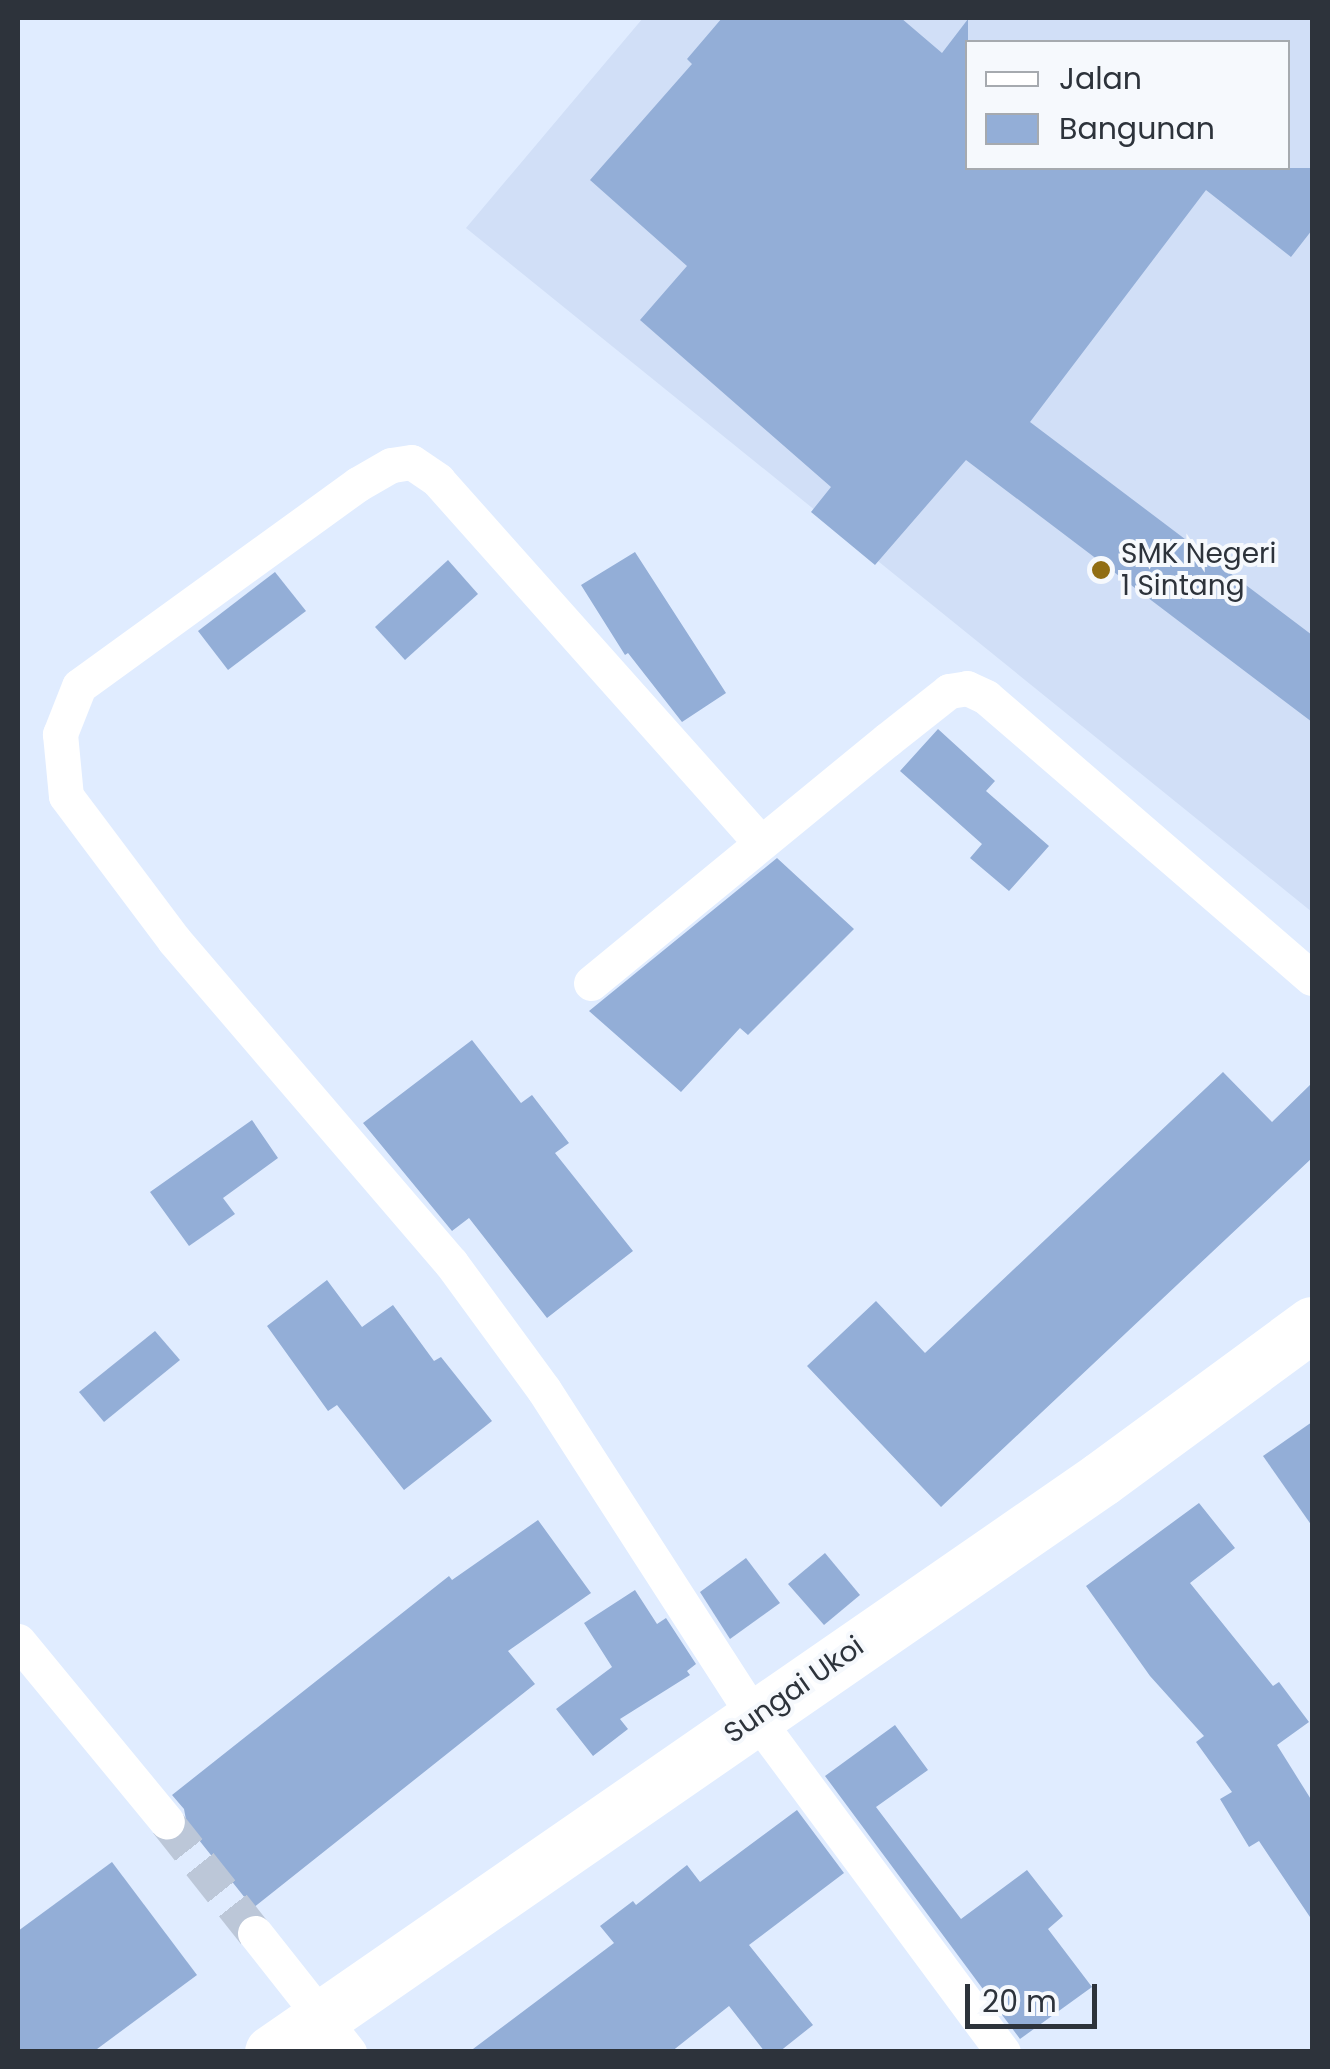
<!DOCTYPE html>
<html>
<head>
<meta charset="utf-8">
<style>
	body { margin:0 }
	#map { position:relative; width:1330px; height:2069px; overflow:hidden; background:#e0ecff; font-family:Poppins,sans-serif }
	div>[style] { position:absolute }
	.built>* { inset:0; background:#d1dff7 }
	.building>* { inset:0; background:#93aed7 }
	.street-tunnel>* { height:35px; margin-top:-17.5px; transform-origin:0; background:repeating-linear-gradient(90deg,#bcc7d8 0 35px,transparent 0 53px) }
	.street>* { height:35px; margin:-17.5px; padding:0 17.5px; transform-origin:17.5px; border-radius:17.5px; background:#fff }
	.highway>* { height:55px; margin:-27.5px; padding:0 27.5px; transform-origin:27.5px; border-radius:27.5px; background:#fff }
	.dots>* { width:28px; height:28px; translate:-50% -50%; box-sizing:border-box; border:5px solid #f6f9fd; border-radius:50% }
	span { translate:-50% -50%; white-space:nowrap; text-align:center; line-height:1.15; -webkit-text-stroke:8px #f6f9fd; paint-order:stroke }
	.poi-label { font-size:28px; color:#2d333b }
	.left { translate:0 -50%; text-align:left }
	.street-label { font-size:28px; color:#2d333b }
	.frame { position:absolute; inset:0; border:20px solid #2d333b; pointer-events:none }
	.legend { position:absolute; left:965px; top:40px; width:325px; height:130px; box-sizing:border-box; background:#f6f9fd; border:2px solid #a6aaaf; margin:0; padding:12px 18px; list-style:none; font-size:30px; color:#2d333b }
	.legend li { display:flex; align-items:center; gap:20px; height:50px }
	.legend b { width:50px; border:2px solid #a6aaaf }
	.scale { position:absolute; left:965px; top:1984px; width:132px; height:45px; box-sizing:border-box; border:5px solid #2d333b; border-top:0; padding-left:12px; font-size:30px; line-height:35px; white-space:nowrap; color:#2d333b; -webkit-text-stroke:8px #f6f9fd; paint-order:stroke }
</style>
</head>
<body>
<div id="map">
	<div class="built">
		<div style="clip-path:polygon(evenodd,643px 18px,1312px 18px,1312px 912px,466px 228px,643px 18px,968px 42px,1288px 42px,1288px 168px,968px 168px,968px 42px)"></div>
	</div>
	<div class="building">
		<div style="clip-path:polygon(722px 18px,901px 18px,942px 53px,968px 19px,968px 168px,1312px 168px,1312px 230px,1291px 257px,1206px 190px,1030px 422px,1312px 635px,1312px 722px,966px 460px,875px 565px,811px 512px,831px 487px,640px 320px,687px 266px,590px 180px,692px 64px,687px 59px)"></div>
		<div style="clip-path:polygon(635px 552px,726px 693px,682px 722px,628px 653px,625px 655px,581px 585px)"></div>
		<div style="clip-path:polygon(448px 560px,478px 594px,405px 660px,375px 627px)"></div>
		<div style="clip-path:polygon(275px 572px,306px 611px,228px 670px,198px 631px)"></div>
		<div style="clip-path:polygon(938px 729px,995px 781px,986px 791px,1049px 846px,1009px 891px,970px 858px,982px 844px,900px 771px)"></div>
		<div style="clip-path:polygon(777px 858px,854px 929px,748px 1035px,740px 1028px,681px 1092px,589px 1011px)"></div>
		<div style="clip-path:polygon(472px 1040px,521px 1103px,532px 1095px,569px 1143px,555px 1153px,633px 1251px,547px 1318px,469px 1218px,452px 1231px,363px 1123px)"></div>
		<div style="clip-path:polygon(1223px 1072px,1272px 1122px,1312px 1083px,1312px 1158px,941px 1507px,807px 1366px,876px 1301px,925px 1353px)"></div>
		<div style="clip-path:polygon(252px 1120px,278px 1158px,223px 1198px,235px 1214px,189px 1246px,150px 1192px)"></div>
		<div style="clip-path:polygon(327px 1280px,362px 1327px,393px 1305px,434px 1361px,441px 1357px,492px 1421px,404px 1490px,337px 1405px,328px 1411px,267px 1326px)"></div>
		<div style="clip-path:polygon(155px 1331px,180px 1360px,104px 1422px,79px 1392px)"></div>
		<div style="clip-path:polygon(1312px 1422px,1312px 1526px,1263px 1456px)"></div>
		<div style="clip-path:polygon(1199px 1503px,1235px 1548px,1190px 1583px,1273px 1686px,1279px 1682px,1309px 1722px,1277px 1745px,1312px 1801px,1312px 1920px,1259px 1841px,1249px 1847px,1220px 1799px,1232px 1792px,1196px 1742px,1204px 1736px,1150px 1676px,1086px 1586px)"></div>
		<div style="clip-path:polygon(538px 1520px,591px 1593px,508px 1651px,535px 1684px,253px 1908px,187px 1825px,184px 1809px,172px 1795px,449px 1576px,452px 1580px)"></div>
		<div style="clip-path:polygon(825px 1553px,860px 1595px,824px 1625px,788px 1584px)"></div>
		<div style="clip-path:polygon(746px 1558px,780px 1603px,730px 1639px,700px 1592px)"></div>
		<div style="clip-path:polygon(635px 1590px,657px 1624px,666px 1618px,696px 1664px,687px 1671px,690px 1675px,620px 1719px,628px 1729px,593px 1756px,556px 1709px,612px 1667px,584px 1623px)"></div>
		<div style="clip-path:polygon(895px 1725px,928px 1770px,876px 1807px,961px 1919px,1027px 1870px,1063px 1916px,1048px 1929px,1092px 1987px,1020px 2039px,825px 1776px)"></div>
		<div style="clip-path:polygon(797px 1810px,844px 1873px,749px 1945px,813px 2025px,779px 2052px,765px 2052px,729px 2006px,671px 2052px,469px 2052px,614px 1943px,600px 1926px,633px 1901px,636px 1905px,687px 1865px,700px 1882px)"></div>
		<div style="clip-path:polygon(112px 1862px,197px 1975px,93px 2052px,18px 2052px,18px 1931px)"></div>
	</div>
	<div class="street-tunnel">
		<div style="left:167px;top:1822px;width:142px;rotate:51.6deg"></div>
	</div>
	<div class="street">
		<div style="left:761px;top:843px;width:486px;rotate:-131.7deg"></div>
		<div style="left:438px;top:480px;width:32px;rotate:-146deg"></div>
		<div style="left:411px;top:462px;width:20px;rotate:171deg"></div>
		<div style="left:391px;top:465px;width:38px;rotate:150deg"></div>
		<div style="left:358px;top:484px;width:344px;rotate:144.1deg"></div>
		<div style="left:79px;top:686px;width:52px;rotate:111.6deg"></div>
		<div style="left:60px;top:734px;width:62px;rotate:84.5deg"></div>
		<div style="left:66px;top:796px;width:180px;rotate:53.1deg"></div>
		<div style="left:174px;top:940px;width:426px;rotate:49.4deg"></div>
		<div style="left:451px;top:1263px;width:157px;rotate:53.8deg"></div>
		<div style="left:544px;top:1390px;width:389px;rotate:57.2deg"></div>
		<div style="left:755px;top:1717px;width:417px;rotate:53.5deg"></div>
		<div style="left:591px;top:983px;width:383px;rotate:-39.4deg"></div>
		<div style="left:887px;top:740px;width:79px;rotate:-38.3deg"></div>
		<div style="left:949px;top:691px;width:18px;rotate:-9deg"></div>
		<div style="left:967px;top:688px;width:21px;rotate:25deg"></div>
		<div style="left:986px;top:697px;width:430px;rotate:40.8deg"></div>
		<div style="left:18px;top:1641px;width:234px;rotate:50.5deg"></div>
		<div style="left:255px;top:1933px;width:152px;rotate:51.7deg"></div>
	</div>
	<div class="highway">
		<div style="left:272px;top:2052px;width:1008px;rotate:-34.65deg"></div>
		<div style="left:1101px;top:1479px;width:262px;rotate:-36.3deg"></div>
	</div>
	<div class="dots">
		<div style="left:1101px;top:570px;background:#916e14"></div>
	</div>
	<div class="poi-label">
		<span class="left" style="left:1121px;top:570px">SMK Negeri<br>1 Sintang</span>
	</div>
	<div class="street-label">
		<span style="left:794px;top:1690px;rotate:-35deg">Sungai Ukoi</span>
	</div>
	<div class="frame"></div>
	<ul class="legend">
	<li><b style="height:12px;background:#fff"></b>Jalan</li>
	<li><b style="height:28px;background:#93aed7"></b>Bangunan</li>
	</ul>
	<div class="scale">20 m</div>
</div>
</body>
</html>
